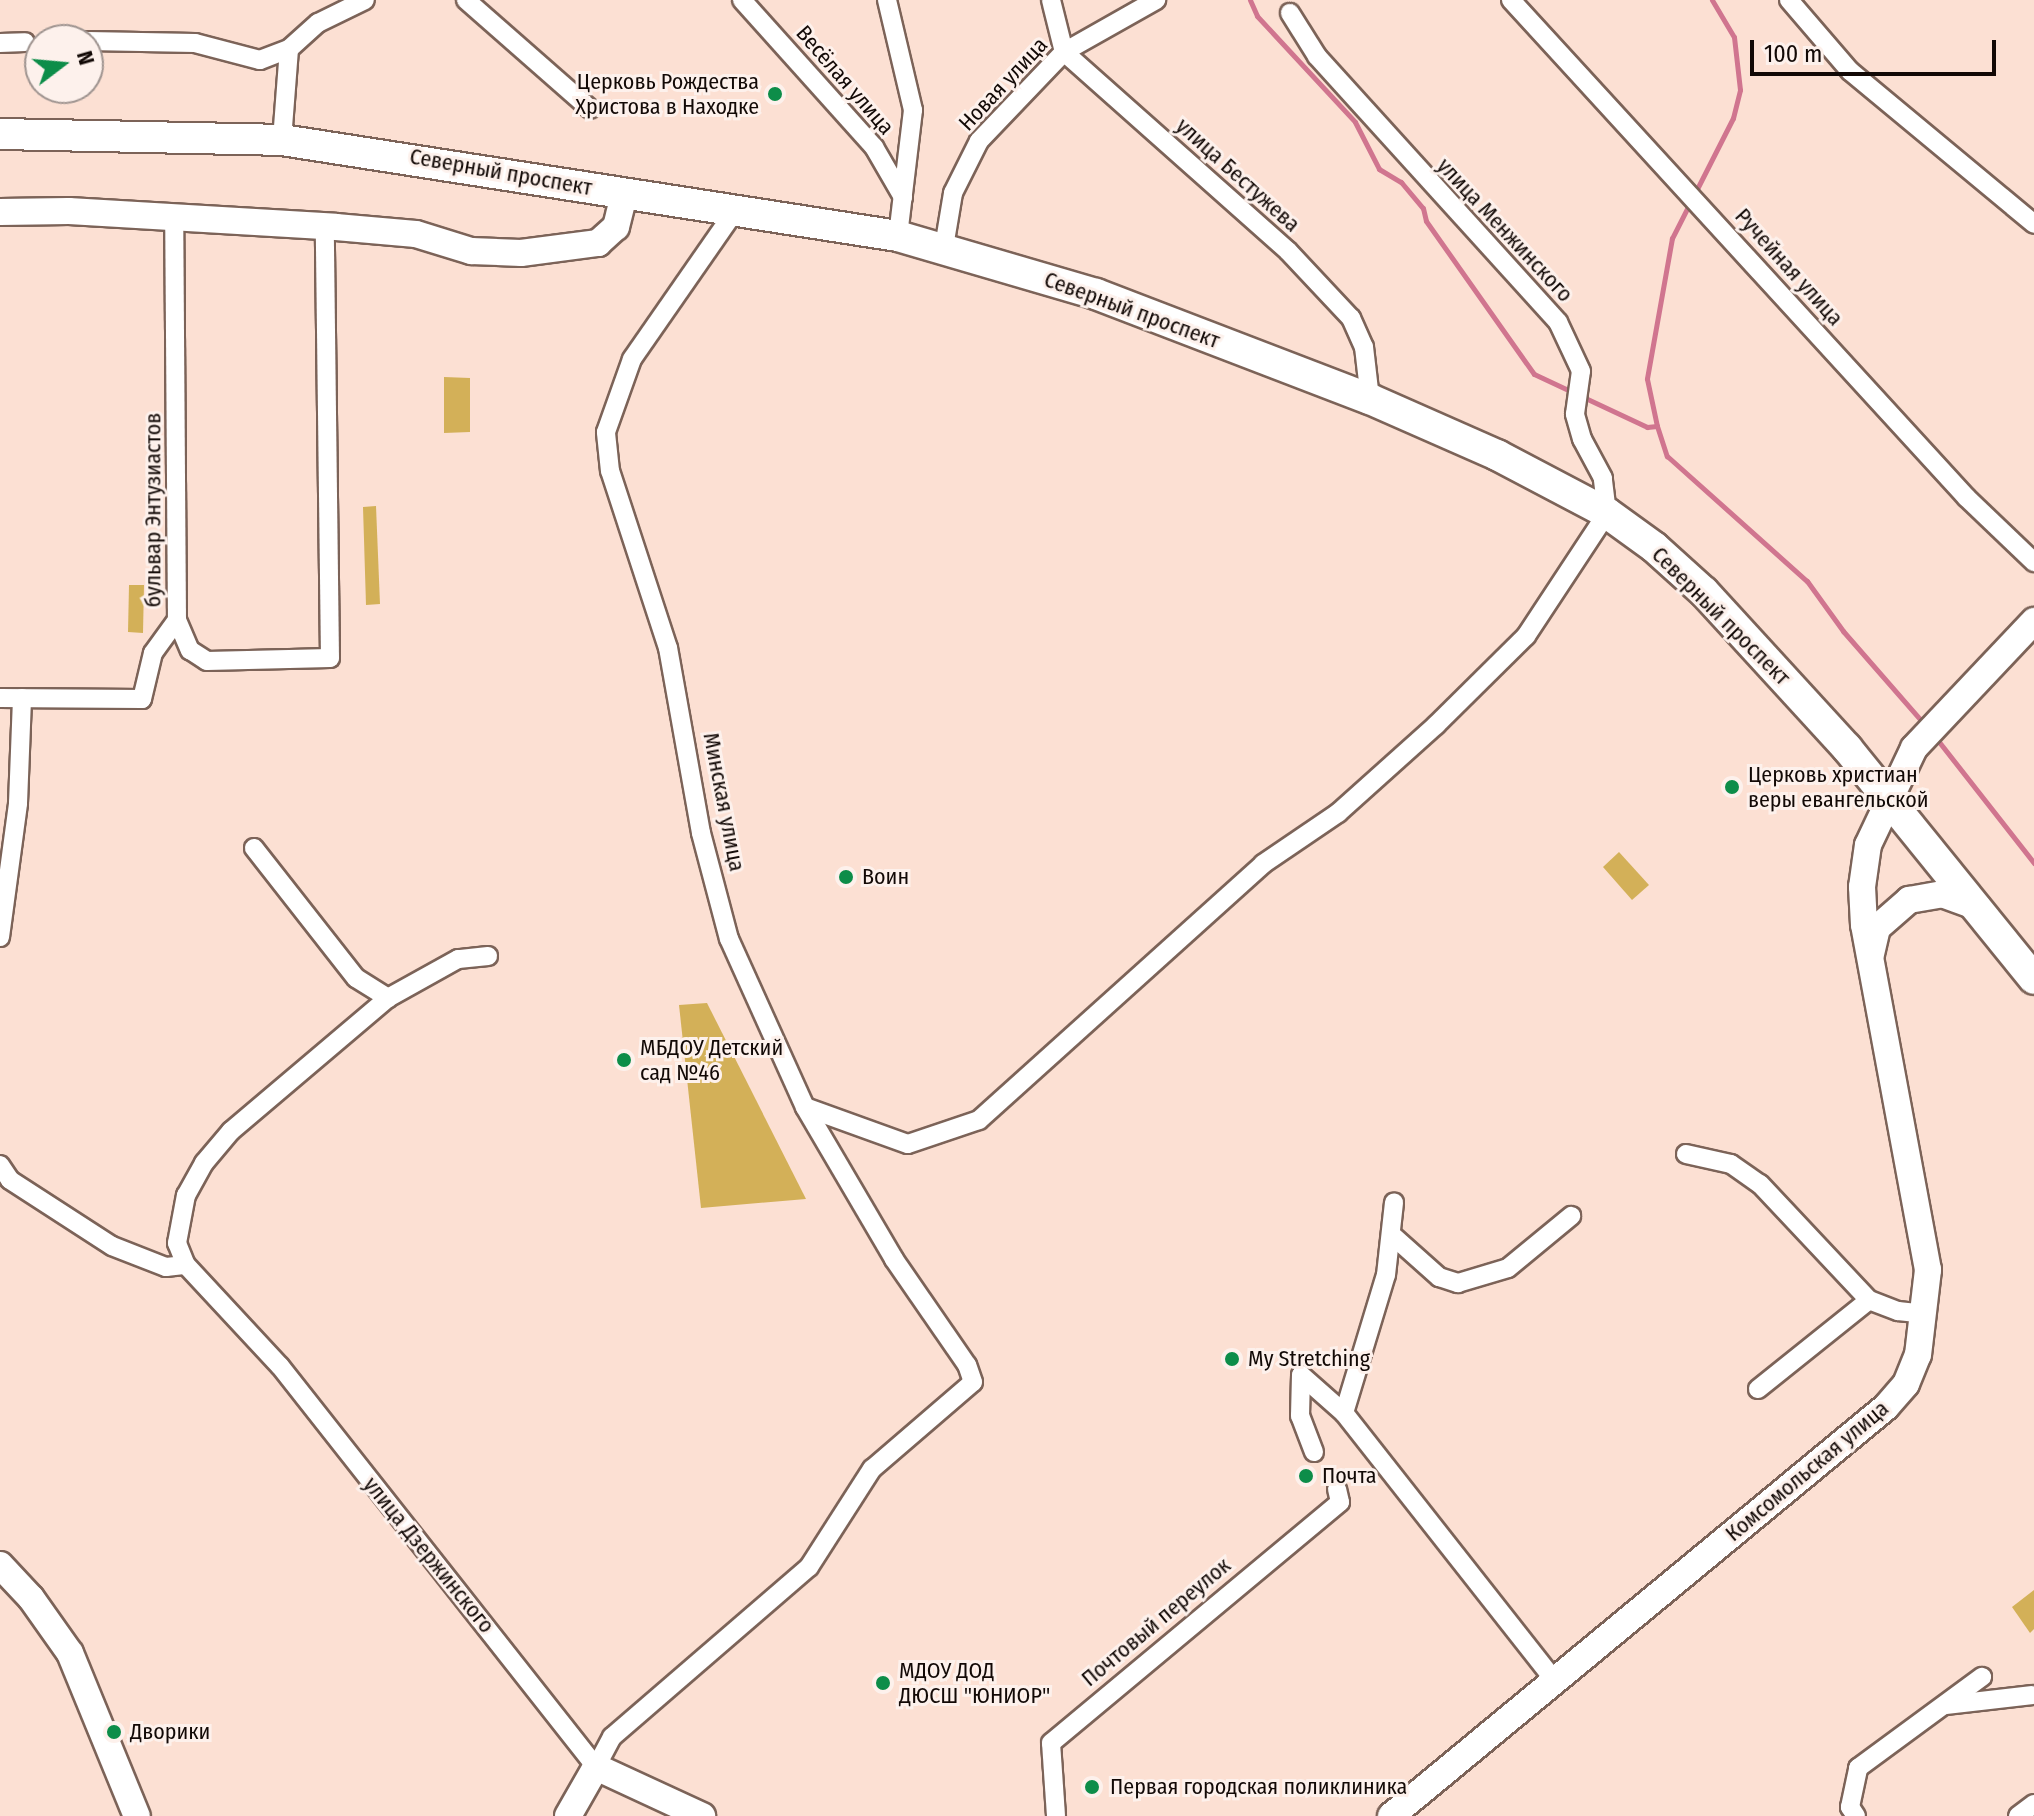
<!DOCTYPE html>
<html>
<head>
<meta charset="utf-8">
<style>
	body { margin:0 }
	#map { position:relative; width:2034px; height:1816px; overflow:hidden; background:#fce0d3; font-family:"Fira Sans Condensed",sans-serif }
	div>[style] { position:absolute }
	.green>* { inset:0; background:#d3b058 }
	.stream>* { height:5px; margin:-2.5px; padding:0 2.5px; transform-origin:2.5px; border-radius:2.5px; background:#d0758f }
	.roads { filter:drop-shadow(2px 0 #7c6358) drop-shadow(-2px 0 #7c6358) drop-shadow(0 2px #7c6358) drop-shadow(0 -2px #7c6358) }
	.street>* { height:18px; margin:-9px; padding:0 9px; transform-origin:9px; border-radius:9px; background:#fff }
	.secondary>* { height:26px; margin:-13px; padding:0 13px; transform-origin:13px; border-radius:13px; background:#fff }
	.primary>* { height:30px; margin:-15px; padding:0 15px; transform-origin:15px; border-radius:15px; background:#fff }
	.dots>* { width:22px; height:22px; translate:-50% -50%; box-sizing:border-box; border:4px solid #fdf1ec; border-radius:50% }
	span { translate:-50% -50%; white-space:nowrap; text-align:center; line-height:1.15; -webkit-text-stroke:6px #fdf1ec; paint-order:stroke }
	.street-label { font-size:22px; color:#120906 }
	.poi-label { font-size:22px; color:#120906 }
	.right { translate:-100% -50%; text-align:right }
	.left { translate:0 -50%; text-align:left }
	.north { position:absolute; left:24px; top:24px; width:80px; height:80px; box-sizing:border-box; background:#fdf1ec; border:2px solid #9f9490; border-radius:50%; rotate:74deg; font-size:22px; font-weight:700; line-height:32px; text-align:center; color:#120906 }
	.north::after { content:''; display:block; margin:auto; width:28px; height:36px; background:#0d8d49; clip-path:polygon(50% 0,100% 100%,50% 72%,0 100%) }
	.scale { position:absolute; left:1750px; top:40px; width:246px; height:36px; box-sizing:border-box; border:4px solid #120906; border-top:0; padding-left:10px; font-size:24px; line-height:28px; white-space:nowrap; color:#120906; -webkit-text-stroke:6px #fdf1ec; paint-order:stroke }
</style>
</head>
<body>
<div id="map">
	<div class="green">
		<div style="clip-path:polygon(444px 377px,470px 378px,470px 432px,444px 433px)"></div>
		<div style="clip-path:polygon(376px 506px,380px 604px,366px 605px,363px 507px)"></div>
		<div style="clip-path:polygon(129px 585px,144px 585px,143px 633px,128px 632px)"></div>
		<div style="clip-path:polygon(1619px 852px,1649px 885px,1632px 900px,1603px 867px)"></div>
		<div style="clip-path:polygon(707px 1003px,806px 1199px,701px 1208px,679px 1005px)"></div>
		<div style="clip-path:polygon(2034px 1590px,2034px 1629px,2030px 1633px,2012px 1607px)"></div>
	</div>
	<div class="stream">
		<div style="left:1250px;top:0;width:17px;rotate:66deg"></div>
		<div style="left:1257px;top:16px;width:144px;rotate:47.2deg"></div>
		<div style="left:1355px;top:122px;width:53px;rotate:62.9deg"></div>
		<div style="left:1379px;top:169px;width:26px;rotate:31deg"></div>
		<div style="left:1401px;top:182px;width:34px;rotate:50deg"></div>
		<div style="left:1423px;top:208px;width:13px;rotate:77deg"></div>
		<div style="left:1426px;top:221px;width:187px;rotate:54.8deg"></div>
		<div style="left:1534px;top:374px;width:125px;rotate:25.1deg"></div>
		<div style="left:1647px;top:427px;width:10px;rotate:-6deg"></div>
		<div style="left:1712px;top:0;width:43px;rotate:59.3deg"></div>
		<div style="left:1734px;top:37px;width:53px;rotate:83.5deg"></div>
		<div style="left:1740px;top:90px;width:29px;rotate:104deg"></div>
		<div style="left:1733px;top:118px;width:135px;rotate:116.9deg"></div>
		<div style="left:1672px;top:238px;width:143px;rotate:100.1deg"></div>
		<div style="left:1647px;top:379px;width:48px;rotate:78deg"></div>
		<div style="left:1657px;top:426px;width:32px;rotate:72deg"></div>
		<div style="left:1667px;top:456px;width:188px;rotate:41.8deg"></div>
		<div style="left:1807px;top:581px;width:62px;rotate:54.2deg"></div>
		<div style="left:1843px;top:631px;width:123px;rotate:48.9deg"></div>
		<div style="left:1936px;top:738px;width:159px;rotate:51.9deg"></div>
	</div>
	<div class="roads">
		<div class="street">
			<div style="left:466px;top:0;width:165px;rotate:41.3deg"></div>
			<div style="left:742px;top:0;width:198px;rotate:48.1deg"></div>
			<div style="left:874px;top:147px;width:58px;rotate:59.9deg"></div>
			<div style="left:887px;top:0;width:113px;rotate:76.7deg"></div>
			<div style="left:913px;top:110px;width:127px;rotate:96.8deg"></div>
			<div style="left:1051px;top:0;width:54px;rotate:76deg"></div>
			<div style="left:1064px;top:52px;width:300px;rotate:41.6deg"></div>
			<div style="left:1288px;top:251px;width:92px;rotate:46.8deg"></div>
			<div style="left:1351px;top:318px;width:32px;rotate:66deg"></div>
			<div style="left:1364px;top:347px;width:52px;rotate:83.4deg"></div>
			<div style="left:1511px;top:0;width:675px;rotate:47.52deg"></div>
			<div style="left:1967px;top:498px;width:93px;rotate:43.7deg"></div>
			<div style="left:1789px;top:0;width:94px;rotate:49.3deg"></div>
			<div style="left:1850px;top:71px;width:239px;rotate:39.7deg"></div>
			<div style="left:88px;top:41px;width:107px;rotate:1.1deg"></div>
			<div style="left:195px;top:43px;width:67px;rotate:14.7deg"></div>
			<div style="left:260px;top:60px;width:31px;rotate:-21deg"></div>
			<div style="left:0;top:43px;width:25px;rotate:-2deg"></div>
			<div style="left:282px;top:140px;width:91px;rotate:-85.6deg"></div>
			<div style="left:289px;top:49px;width:39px;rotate:-42deg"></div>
			<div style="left:318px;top:23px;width:52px;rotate:-26.1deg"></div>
			<div style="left:944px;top:247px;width:55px;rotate:-80.5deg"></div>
			<div style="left:953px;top:193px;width:58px;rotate:-63.4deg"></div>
			<div style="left:979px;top:141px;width:123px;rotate:-46.3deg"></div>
			<div style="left:1064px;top:52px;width:106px;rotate:-29.5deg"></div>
			<div style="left:177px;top:620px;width:33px;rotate:67deg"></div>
			<div style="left:190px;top:650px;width:20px;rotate:33deg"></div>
			<div style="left:207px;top:661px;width:123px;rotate:-1.4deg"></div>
			<div style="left:330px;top:658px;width:432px;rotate:-90.7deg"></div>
			<div style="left:0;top:698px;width:142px;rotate:0.4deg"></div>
			<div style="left:142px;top:699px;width:47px;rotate:-76.6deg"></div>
			<div style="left:153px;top:653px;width:41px;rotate:-54deg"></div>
			<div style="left:177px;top:620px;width:404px;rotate:-90.4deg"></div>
			<div style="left:254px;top:848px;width:165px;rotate:51.9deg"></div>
			<div style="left:356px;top:978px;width:38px;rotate:32deg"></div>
			<div style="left:0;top:937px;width:135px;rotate:-82.3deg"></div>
			<div style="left:18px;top:803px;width:105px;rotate:-87.8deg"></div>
			<div style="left:488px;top:956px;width:30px;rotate:174deg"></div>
			<div style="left:458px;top:959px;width:80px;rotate:150.9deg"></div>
			<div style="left:388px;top:998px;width:206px;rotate:139.7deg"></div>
			<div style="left:231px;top:1131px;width:42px;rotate:130.2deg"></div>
			<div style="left:204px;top:1163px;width:37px;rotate:119deg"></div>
			<div style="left:186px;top:1195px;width:49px;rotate:100.6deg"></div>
			<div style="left:177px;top:1243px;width:24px;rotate:68deg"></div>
			<div style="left:186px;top:1265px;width:138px;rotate:47.1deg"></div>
			<div style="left:280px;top:1366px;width:511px;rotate:51.76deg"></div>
			<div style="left:596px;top:1767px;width:34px;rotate:-62deg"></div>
			<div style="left:612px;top:1737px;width:260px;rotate:-40.8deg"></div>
			<div style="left:809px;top:1567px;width:117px;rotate:-57.3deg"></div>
			<div style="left:872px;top:1469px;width:133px;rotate:-40.7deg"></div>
			<div style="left:973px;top:1382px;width:18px;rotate:-109deg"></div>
			<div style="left:967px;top:1365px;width:129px;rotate:-124.6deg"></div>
			<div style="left:894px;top:1259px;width:176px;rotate:-120.4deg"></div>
			<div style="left:805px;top:1107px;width:184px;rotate:-114.3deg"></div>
			<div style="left:729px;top:939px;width:110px;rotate:-104.8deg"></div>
			<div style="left:701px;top:833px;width:188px;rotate:-100.1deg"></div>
			<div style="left:668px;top:648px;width:186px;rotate:-108.1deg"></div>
			<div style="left:610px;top:471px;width:39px;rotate:-96deg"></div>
			<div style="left:606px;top:432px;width:77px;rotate:-70.4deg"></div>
			<div style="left:632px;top:359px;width:179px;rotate:-55.2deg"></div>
			<div style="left:805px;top:1107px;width:109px;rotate:19.8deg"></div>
			<div style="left:908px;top:1144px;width:75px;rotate:-18.7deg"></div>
			<div style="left:979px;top:1120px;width:382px;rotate:-42deg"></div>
			<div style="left:1263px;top:864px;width:91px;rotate:-34.2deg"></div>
			<div style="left:1338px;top:813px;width:132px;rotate:-41.9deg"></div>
			<div style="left:1436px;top:725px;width:127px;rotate:-44.7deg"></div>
			<div style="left:1526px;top:636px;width:147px;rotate:-56.6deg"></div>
			<div style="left:1607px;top:513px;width:35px;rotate:-97deg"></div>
			<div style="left:1603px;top:478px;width:44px;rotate:-118.3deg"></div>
			<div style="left:1582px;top:439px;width:26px;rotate:-106deg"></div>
			<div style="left:1575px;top:414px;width:43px;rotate:-82.1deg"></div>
			<div style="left:1581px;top:371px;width:54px;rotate:-115.1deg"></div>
			<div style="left:1558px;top:322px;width:359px;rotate:-132.2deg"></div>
			<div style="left:1317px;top:56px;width:51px;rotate:-122.1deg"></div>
			<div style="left:1686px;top:1154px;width:46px;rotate:12.5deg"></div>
			<div style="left:1731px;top:1164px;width:35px;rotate:35deg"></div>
			<div style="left:1760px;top:1184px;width:159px;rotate:46.8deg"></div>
			<div style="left:1869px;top:1300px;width:31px;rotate:21deg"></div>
			<div style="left:1898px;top:1311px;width:28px;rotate:6deg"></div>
			<div style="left:0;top:1165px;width:18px;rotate:56deg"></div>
			<div style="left:10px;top:1180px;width:121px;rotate:32.9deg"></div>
			<div style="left:112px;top:1246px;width:58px;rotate:21.3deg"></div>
			<div style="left:166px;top:1267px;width:20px;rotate:-6deg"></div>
			<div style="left:1393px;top:1236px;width:62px;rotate:41.7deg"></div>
			<div style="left:1439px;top:1277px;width:20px;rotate:18deg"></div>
			<div style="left:1458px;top:1283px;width:52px;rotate:-16.7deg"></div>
			<div style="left:1508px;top:1268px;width:82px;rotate:-39.5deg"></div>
			<div style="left:1758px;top:1389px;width:142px;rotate:-38.7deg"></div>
			<div style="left:1344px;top:1413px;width:144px;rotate:-73.1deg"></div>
			<div style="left:1386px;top:1275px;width:73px;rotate:-83.7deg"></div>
			<div style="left:1314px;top:1452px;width:39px;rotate:-111deg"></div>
			<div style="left:1300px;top:1416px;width:41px;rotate:-88.6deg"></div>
			<div style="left:1301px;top:1375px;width:57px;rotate:41.5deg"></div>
			<div style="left:1344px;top:1413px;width:341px;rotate:51.8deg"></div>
			<div style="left:1946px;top:1705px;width:87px;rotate:-6.6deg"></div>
			<div style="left:1056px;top:1816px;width:73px;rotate:-93.9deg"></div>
			<div style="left:1051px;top:1743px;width:376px;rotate:-39.8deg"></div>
			<div style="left:1340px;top:1502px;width:13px;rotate:-103deg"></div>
			<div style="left:1856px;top:1816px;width:11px;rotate:-124deg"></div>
			<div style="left:1850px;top:1807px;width:40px;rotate:-78deg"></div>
			<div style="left:1858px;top:1768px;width:154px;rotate:-36.3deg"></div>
			<div style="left:2018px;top:1816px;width:20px;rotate:-37deg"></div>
		</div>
		<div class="secondary">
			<div style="left:0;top:212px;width:69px;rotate:-0.8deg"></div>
			<div style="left:69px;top:211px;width:267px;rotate:3.4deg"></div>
			<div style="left:336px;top:227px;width:80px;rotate:5deg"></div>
			<div style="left:416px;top:234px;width:58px;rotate:17.2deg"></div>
			<div style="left:471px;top:251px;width:50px;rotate:2.3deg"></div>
			<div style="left:521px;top:253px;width:78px;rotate:-7.4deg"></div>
			<div style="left:598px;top:243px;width:24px;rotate:-42deg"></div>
			<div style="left:616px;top:227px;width:34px;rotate:-76deg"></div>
			<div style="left:1871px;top:954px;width:27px;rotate:-77deg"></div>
			<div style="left:1877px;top:928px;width:43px;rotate:-41.2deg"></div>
			<div style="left:1909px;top:900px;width:34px;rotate:-10deg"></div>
			<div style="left:1942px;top:894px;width:38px;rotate:20deg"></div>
			<div style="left:0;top:1565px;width:45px;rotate:46.8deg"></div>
			<div style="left:31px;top:1598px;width:67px;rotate:54.7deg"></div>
			<div style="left:70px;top:1653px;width:176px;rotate:67.7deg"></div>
			<div style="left:568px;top:1816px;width:56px;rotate:-60.3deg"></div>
			<div style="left:596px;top:1767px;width:117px;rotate:24.8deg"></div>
			<div style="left:1391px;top:1816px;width:642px;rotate:-39.57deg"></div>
			<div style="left:1886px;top:1407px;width:30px;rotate:-49deg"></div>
			<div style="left:1906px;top:1384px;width:31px;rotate:-68deg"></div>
			<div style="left:1918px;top:1355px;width:86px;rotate:-83.3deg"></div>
			<div style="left:1928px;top:1270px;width:351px;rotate:-100.5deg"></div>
			<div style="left:1864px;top:925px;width:38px;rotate:-93deg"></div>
			<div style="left:1862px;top:887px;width:42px;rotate:-81.9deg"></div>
			<div style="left:1868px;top:845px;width:107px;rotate:-64.6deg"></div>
			<div style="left:1914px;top:748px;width:175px;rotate:-46.6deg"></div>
		</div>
		<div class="primary">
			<div style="left:0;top:134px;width:282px;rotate:1.2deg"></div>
			<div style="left:282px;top:140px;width:623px;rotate:8.86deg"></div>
			<div style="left:898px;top:236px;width:206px;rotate:16.3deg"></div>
			<div style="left:1096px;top:294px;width:293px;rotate:21deg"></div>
			<div style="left:1370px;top:399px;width:139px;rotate:23.8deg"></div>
			<div style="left:1497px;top:455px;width:124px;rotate:27.8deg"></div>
			<div style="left:1607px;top:513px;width:58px;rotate:35.9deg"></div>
			<div style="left:1654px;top:547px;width:67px;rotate:42deg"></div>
			<div style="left:1704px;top:592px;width:212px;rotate:47.5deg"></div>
			<div style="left:1847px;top:748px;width:297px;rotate:51deg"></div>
		</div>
	</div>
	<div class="dots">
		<div style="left:775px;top:94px;background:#0d8d49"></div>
		<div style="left:1732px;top:787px;background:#0d8d49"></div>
		<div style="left:846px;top:877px;background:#0d8d49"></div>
		<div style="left:624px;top:1060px;background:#0d8d49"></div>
		<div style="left:1232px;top:1359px;background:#0d8d49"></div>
		<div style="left:1306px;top:1476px;background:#0d8d49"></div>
		<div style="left:883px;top:1683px;background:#0d8d49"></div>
		<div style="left:114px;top:1732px;background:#0d8d49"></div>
		<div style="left:1092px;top:1787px;background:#0d8d49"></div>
	</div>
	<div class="street-label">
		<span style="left:845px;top:80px;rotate:49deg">Весёлая улица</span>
		<span style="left:1003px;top:84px;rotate:-47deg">Новая улица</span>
		<span style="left:501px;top:172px;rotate:10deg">Северный проспект</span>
		<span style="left:1238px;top:175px;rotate:42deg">улица Бестужева</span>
		<span style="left:1505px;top:230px;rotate:47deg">улица Менжинского</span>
		<span style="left:1789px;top:267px;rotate:48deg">Ручейная улица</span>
		<span style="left:1132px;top:310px;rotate:20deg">Северный проспект</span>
		<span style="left:153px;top:510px;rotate:-90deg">бульвар Энтузиастов</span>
		<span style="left:1721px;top:616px;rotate:45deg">Северный проспект</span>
		<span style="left:724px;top:802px;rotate:79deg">Минская улица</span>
		<span style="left:1807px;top:1471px;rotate:-40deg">Комсомольская улица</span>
		<span style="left:429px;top:1555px;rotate:51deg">улица Дзержинского</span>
		<span style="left:1156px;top:1622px;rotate:-40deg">Почтовый переулок</span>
	</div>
	<div class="poi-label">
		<span class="right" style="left:759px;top:94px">Церковь Рождества<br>Христова в Находке</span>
		<span class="left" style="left:1748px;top:787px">Церковь христиан<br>веры евангельской</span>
		<span class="left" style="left:862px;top:877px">Воин</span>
		<span class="left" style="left:640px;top:1060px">МБДОУ Детский<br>сад №46</span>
		<span class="left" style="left:1248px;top:1359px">My Stretching</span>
		<span class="left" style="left:1322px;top:1476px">Почта</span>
		<span class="left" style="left:899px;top:1683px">МДОУ ДОД<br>ДЮСШ "ЮНИОР"</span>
		<span class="left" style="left:130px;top:1732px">Дворики</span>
		<span class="left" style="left:1110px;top:1787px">Первая городская поликлиника</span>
	</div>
	<div class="north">N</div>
	<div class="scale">100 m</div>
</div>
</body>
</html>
